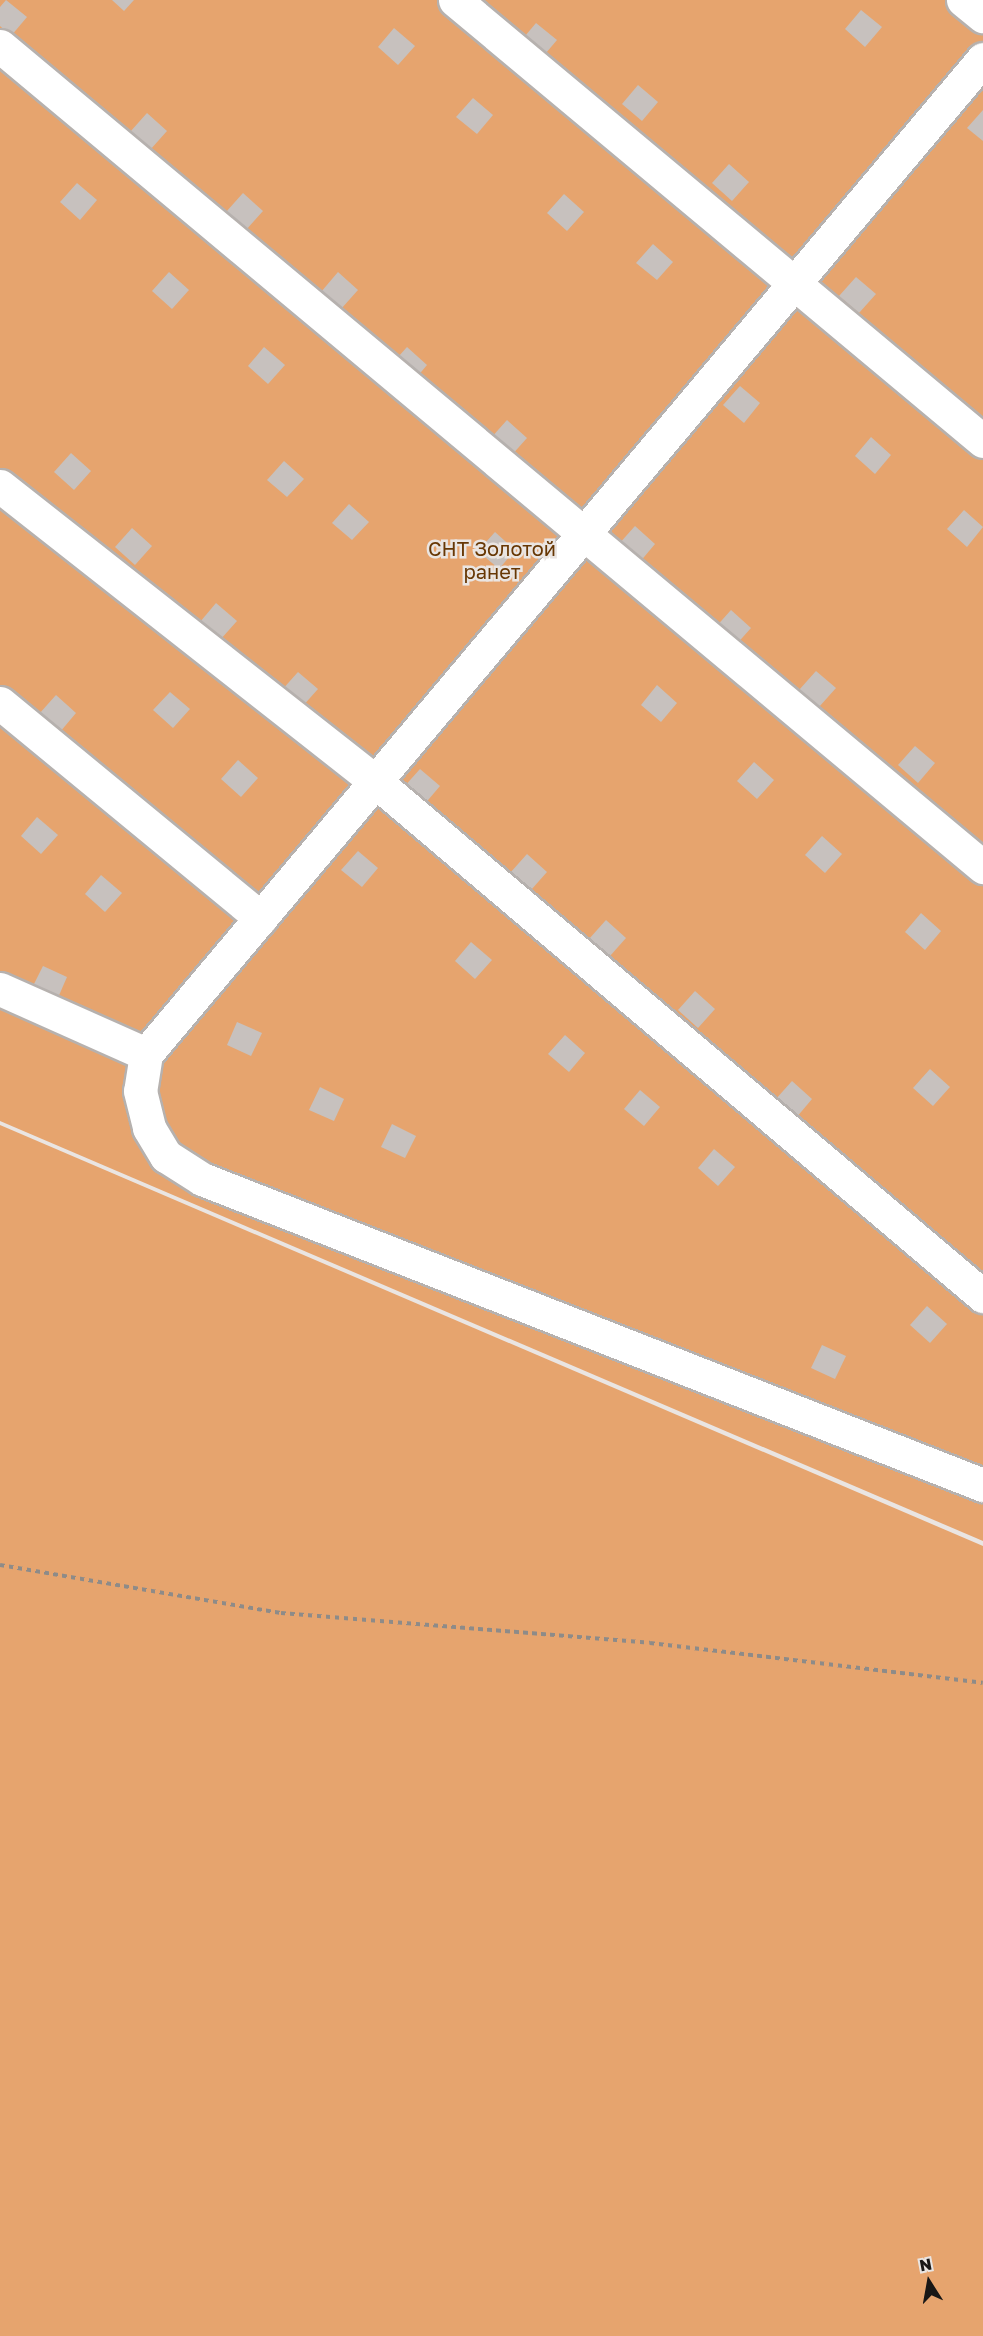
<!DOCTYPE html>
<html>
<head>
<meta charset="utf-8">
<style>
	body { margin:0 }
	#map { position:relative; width:983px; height:2336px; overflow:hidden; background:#eae5e2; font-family:"Golos Text",sans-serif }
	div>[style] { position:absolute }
	.green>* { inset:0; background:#e6a46e }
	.building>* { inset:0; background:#c7c1be }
	.path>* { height:4px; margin-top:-2px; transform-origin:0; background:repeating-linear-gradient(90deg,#8e8b88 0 4.5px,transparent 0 9px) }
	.roads { filter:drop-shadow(2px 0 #b6b1ae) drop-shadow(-2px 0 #b6b1ae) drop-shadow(0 2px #b6b1ae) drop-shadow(0 -2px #b6b1ae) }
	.minor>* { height:33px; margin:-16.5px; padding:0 16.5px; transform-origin:16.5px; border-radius:16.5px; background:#fff }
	span { translate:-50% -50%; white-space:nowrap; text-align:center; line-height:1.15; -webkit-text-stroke:5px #eae5e2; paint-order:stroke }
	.park-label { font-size:20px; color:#673704 }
	.north { position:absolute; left:899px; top:2252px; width:60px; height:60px; -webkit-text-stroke:4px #eae5e2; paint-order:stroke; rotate:349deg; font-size:16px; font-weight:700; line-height:24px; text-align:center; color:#191716 }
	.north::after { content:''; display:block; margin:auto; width:21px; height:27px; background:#191716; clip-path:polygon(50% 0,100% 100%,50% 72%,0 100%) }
</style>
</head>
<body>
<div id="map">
	<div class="green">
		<div style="clip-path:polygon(0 0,983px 0,983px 1541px,0 1121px)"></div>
		<div style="clip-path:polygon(0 1125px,983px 1546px,983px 2336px,0 2336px)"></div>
	</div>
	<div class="building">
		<div style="clip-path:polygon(6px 0,27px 17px,11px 36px,0 26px,0 7px)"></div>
		<div style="clip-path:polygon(112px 0,134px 0,124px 11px)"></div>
		<div style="clip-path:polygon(861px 10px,882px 27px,865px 47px,845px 29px)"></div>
		<div style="clip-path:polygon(536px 23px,557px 40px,540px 60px,520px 42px)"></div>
		<div style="clip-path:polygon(394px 28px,415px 46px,398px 65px,378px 47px)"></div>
		<div style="clip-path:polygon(638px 85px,658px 102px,642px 121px,622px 104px)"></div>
		<div style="clip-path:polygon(473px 98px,493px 115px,477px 134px,456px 117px)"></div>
		<div style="clip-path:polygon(983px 110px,983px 141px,967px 128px)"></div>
		<div style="clip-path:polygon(147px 113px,167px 131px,150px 150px,130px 132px)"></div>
		<div style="clip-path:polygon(729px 164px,749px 182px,732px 201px,712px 183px)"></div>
		<div style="clip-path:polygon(77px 183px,97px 200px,80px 220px,60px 202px)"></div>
		<div style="clip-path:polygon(243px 193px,263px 211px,246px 230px,226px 212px)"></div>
		<div style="clip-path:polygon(564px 194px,584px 212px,567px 231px,547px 213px)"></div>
		<div style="clip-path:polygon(653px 244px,673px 262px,657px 280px,636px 263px)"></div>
		<div style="clip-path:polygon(169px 272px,189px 290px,172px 309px,152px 291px)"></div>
		<div style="clip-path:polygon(338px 272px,358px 290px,341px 309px,321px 292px)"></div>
		<div style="clip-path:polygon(856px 277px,876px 294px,859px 313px,839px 296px)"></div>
		<div style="clip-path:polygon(264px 347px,285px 365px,268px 384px,248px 366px)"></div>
		<div style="clip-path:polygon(407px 347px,427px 365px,411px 384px,390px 366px)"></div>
		<div style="clip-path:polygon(740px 386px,760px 403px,744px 423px,723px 405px)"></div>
		<div style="clip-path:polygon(507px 420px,527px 438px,510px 457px,490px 439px)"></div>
		<div style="clip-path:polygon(871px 437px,891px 455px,875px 474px,855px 456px)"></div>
		<div style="clip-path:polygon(71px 453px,91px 471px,74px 490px,54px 472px)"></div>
		<div style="clip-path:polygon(284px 461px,304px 479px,287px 497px,267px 480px)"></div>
		<div style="clip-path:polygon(349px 504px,369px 522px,352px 540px,332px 523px)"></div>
		<div style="clip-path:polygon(964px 510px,983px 527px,967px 547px,947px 529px)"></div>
		<div style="clip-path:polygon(635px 526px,655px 544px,639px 563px,618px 545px)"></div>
		<div style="clip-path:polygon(132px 528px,152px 546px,135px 565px,115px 547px)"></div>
		<div style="clip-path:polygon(495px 532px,515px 550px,499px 569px,478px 551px)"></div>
		<div style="clip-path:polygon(216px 603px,237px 621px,220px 640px,200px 622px)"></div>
		<div style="clip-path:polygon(731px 610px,751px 628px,734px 647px,714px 629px)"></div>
		<div style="clip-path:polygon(816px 671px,836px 688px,819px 707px,799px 690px)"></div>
		<div style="clip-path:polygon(298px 672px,318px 689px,301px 708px,281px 691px)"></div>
		<div style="clip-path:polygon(657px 685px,677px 703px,661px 722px,641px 705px)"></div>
		<div style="clip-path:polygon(170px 692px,190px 709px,173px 728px,153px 710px)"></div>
		<div style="clip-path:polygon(56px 695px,76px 713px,60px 732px,39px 714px)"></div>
		<div style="clip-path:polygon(915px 746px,935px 763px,918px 783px,898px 765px)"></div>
		<div style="clip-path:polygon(238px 760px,258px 778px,241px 797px,221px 779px)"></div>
		<div style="clip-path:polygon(754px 762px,774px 780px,757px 799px,737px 781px)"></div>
		<div style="clip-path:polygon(420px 769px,440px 786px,423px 806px,403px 788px)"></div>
		<div style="clip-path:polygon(37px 817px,58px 835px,41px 854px,21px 836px)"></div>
		<div style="clip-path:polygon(822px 836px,842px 854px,825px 873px,805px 855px)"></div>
		<div style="clip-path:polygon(358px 851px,378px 868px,362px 887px,341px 870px)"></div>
		<div style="clip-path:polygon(527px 854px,547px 872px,531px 890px,510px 873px)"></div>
		<div style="clip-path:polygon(101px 875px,122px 893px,105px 912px,85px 894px)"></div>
		<div style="clip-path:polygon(921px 913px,941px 931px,925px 950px,905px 932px)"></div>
		<div style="clip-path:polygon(606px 920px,626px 938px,610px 956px,589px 939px)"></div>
		<div style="clip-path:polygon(471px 942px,492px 960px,475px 979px,455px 961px)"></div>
		<div style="clip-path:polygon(43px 966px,67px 977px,57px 1000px,32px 988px)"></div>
		<div style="clip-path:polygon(695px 991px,715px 1009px,698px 1028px,678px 1010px)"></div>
		<div style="clip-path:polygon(237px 1022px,262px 1033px,251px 1056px,227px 1045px)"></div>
		<div style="clip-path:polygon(565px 1035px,585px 1053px,569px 1072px,548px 1054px)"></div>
		<div style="clip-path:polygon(930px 1069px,950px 1087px,933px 1106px,913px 1088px)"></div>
		<div style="clip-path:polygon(792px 1081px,812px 1099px,796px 1118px,775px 1100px)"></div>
		<div style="clip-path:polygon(320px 1087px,344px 1099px,334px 1121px,309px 1110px)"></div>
		<div style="clip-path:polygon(640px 1090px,660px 1107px,644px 1126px,624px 1109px)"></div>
		<div style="clip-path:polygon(392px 1124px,416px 1136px,405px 1158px,381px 1147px)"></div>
		<div style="clip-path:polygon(714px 1149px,735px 1167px,718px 1186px,698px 1168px)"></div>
		<div style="clip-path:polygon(927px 1306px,947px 1324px,930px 1343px,910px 1325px)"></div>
		<div style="clip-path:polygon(822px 1345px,846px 1356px,835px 1379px,811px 1368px)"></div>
	</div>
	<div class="path">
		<div style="left:0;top:1565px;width:285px;rotate:9.7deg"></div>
		<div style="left:281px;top:1613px;width:370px;rotate:4.6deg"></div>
		<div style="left:650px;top:1643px;width:335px;rotate:6.8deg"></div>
	</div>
	<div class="roads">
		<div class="minor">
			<div style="left:455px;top:0;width:688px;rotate:39.87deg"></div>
			<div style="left:963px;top:0;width:26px;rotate:39deg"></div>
			<div style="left:0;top:46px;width:1281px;rotate:39.87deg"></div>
			<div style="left:0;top:486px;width:477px;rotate:38.2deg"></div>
			<div style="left:375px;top:781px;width:797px;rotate:40.27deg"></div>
			<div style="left:0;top:703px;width:338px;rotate:39.5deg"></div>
			<div style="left:0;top:989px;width:160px;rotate:24deg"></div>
			<div style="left:146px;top:1054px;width:37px;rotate:99deg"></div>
			<div style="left:140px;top:1091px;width:38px;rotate:76deg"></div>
			<div style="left:149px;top:1128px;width:33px;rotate:59deg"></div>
			<div style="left:166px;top:1156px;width:43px;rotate:32.6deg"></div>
			<div style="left:202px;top:1179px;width:839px;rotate:21.4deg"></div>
			<div style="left:146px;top:1054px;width:1300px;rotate:-49.93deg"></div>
		</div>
	</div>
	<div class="park-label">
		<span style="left:492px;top:560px">СНТ Золотой<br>ранет</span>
	</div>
	<div class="north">N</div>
</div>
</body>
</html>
